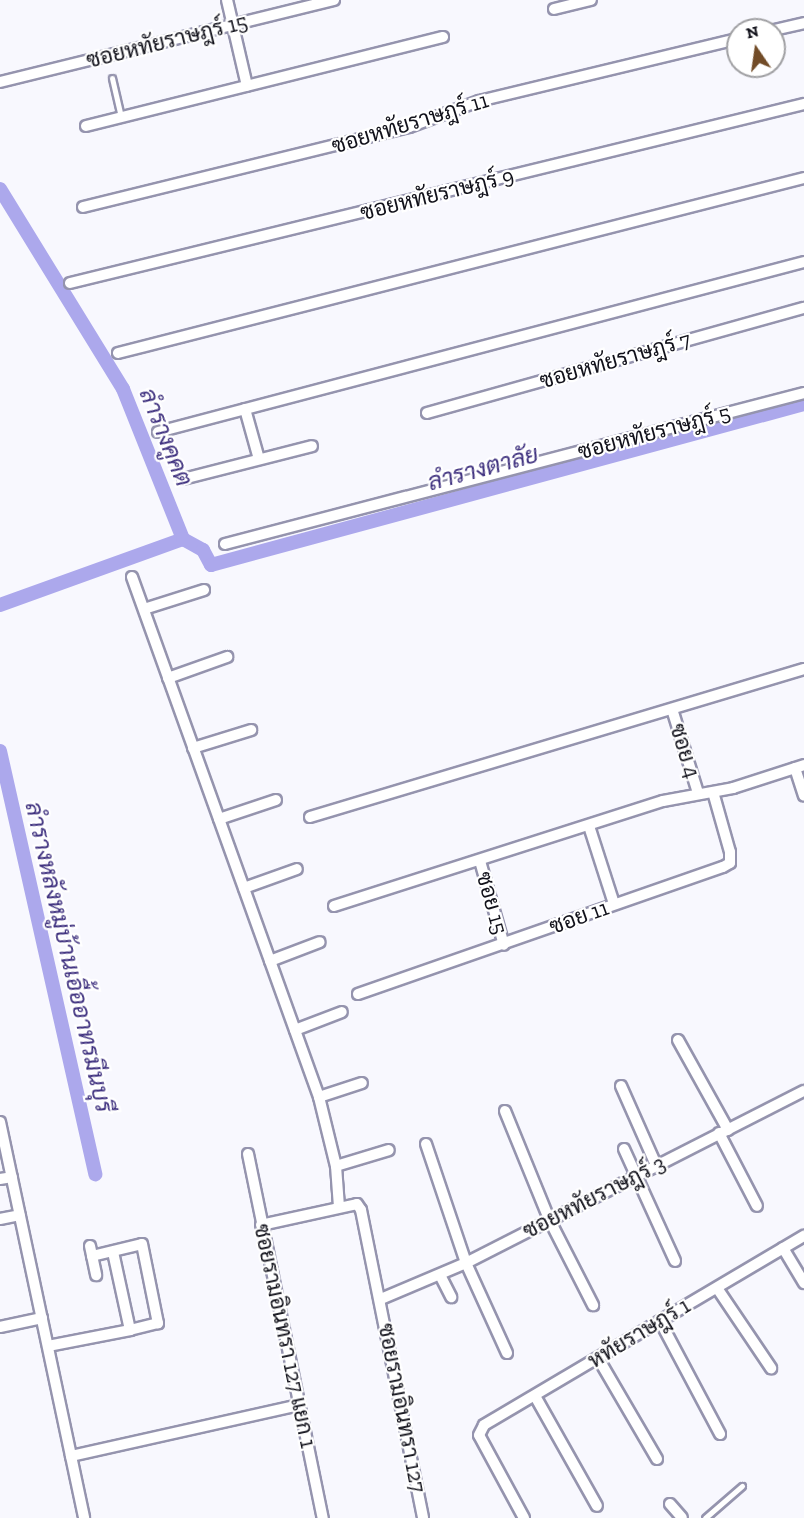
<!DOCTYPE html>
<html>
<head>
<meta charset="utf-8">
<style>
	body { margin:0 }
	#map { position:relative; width:804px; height:1518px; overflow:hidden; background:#f8f8fe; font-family:"Zilla Slab",Sarabun,serif }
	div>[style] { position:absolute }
	.canal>* { height:14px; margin:-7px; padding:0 7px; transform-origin:7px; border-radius:7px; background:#aca8ec }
	.roads { filter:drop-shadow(2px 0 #9594ae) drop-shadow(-2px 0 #9594ae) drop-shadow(0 2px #9594ae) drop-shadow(0 -2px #9594ae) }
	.service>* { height:5px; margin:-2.5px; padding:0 2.5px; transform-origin:2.5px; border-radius:2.5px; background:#fff }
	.minor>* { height:10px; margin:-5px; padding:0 5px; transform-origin:5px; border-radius:5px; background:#fff }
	span { translate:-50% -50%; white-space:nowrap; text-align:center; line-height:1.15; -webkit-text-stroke:4.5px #fff; paint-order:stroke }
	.street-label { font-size:22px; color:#11111a }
	.water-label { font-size:24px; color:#3f317f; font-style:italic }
	.north { position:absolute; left:726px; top:18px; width:60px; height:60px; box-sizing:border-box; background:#fff; border:2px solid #a0a0a3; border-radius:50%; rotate:347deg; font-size:16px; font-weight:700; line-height:24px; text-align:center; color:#11111a }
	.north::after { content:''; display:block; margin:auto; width:21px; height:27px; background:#724c28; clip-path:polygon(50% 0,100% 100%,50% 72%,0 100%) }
</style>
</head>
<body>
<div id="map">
	<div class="canal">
		<div style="left:0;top:189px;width:235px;rotate:58.4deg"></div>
		<div style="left:123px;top:389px;width:162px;rotate:68.2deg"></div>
		<div style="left:183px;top:539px;width:195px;rotate:160.2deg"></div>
		<div style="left:183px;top:539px;width:23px;rotate:29deg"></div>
		<div style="left:203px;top:550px;width:17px;rotate:62deg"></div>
		<div style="left:211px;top:565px;width:614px;rotate:-15.19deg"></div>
		<div style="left:0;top:751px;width:434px;rotate:77.3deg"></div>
	</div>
	<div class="roads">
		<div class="service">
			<div style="left:112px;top:78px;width:40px;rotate:77deg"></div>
			<div style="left:705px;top:1518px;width:49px;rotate:-40.9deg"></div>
		</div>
		<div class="minor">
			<div style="left:227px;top:0;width:88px;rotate:76.9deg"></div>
			<div style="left:554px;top:9px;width:38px;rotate:-14deg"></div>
			<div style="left:774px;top:30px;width:31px;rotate:-13deg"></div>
			<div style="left:0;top:82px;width:344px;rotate:-13.8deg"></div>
			<div style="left:86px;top:126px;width:368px;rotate:-14deg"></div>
			<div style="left:83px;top:207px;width:336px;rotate:-13.8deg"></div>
			<div style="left:409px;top:127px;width:75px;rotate:-20.4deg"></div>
			<div style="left:479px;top:101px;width:266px;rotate:-13.5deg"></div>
			<div style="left:70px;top:283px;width:756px;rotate:-13.71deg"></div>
			<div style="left:118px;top:353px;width:708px;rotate:-14.31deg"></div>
			<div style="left:245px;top:409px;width:52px;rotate:74.4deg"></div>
			<div style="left:427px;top:413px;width:391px;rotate:-15.6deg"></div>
			<div style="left:158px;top:432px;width:668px;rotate:-14.74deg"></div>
			<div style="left:183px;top:479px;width:133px;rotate:-14.3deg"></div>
			<div style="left:225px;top:544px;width:598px;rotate:-14.62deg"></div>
			<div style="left:132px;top:577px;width:553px;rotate:70.22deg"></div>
			<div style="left:319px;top:1097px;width:71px;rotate:76.2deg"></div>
			<div style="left:336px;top:1166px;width:41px;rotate:85.8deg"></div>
			<div style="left:144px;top:609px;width:63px;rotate:-17.6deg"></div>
			<div style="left:168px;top:678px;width:63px;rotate:-19.6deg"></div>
			<div style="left:672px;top:709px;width:88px;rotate:72.8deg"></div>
			<div style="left:193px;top:748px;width:61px;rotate:-17.2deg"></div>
			<div style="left:795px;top:768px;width:29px;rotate:72deg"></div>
			<div style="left:310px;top:817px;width:516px;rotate:-16.68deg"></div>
			<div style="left:219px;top:819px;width:60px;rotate:-18.4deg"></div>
			<div style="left:589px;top:826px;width:82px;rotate:72.2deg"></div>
			<div style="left:480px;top:861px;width:87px;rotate:74.1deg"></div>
			<div style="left:244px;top:888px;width:56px;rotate:-19.7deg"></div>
			<div style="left:334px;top:906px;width:345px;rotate:-17.7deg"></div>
			<div style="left:663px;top:801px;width:71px;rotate:-10.5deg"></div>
			<div style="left:733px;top:788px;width:75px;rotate:-17.9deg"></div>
			<div style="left:270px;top:961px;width:53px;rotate:-20.8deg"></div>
			<div style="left:358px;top:994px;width:386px;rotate:-19.2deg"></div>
			<div style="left:723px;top:867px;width:8px;rotate:-30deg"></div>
			<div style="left:730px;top:863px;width:11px;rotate:-90deg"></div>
			<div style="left:730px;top:852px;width:62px;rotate:-105.8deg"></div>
			<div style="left:295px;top:1030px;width:50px;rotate:-21deg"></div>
			<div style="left:678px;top:1040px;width:103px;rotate:60.9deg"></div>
			<div style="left:621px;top:1086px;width:86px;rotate:66.1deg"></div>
			<div style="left:319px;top:1097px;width:45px;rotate:-18deg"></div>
			<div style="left:505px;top:1111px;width:117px;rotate:67.8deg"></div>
			<div style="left:549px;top:1219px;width:97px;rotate:62.9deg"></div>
			<div style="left:0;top:1122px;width:405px;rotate:78deg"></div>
			<div style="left:719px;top:1133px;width:82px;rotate:62.5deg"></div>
			<div style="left:426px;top:1144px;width:126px;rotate:71.4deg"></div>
			<div style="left:466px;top:1263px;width:99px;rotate:65.5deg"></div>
			<div style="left:624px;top:1149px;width:123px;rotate:65.5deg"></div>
			<div style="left:248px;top:1154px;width:372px;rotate:78.4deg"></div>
			<div style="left:336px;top:1166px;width:55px;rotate:-16.8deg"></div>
			<div style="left:0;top:1179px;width:12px;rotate:-9deg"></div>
			<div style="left:0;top:1219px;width:20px;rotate:-11deg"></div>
			<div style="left:261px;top:1225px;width:98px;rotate:-12.3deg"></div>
			<div style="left:357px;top:1204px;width:7px;rotate:56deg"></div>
			<div style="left:361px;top:1210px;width:314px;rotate:78.6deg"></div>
			<div style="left:90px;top:1246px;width:30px;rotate:78deg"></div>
			<div style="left:783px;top:1248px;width:41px;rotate:59deg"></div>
			<div style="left:92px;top:1256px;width:51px;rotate:-13.5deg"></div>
			<div style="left:142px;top:1244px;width:81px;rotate:78.6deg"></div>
			<div style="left:158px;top:1323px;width:29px;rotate:166deg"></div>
			<div style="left:130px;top:1330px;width:80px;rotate:-102.3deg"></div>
			<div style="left:440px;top:1275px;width:25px;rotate:63deg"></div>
			<div style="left:717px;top:1288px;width:97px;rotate:56deg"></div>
			<div style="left:381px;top:1299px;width:92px;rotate:-23deg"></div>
			<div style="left:466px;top:1263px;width:379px;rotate:-27deg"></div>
			<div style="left:660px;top:1321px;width:128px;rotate:62deg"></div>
			<div style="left:0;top:1327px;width:43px;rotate:-12.1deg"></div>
			<div style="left:48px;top:1346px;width:84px;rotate:-11deg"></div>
			<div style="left:598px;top:1358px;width:117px;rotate:59.7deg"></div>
			<div style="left:535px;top:1396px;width:126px;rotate:60.6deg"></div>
			<div style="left:71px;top:1456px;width:234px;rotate:-12.6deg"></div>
			<div style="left:670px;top:1504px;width:18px;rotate:49deg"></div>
			<div style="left:524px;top:1518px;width:94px;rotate:-118.5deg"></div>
			<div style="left:479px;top:1435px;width:11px;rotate:-63deg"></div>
			<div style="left:484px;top:1425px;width:372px;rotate:-30.6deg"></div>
		</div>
	</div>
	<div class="street-label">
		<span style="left:167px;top:41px;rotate:-14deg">ซอยหทัยราษฎร์ 15</span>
		<span style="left:410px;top:123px;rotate:-17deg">ซอยหทัยราษฎร์ 11</span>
		<span style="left:437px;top:194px;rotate:-14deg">ซอยหทัยราษฎร์ 9</span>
		<span style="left:615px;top:360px;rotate:-16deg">ซอยหทัยราษฎร์ 7</span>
		<span style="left:654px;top:432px;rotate:-15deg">ซอยหทัยราษฎร์ 5</span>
		<span style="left:685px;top:751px;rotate:73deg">ซอย 4</span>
		<span style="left:492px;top:903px;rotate:74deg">ซอย 15</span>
		<span style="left:579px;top:917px;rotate:-20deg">ซอย 11</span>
		<span style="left:594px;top:1197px;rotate:-27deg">ซอยหทัยราษฎร์ 3</span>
		<span style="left:639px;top:1333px;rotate:-31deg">หทัยราษฎร์ 1</span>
		<span style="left:285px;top:1336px;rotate:78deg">ซอยรามอินทรา 127 แยก 1</span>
		<span style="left:402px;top:1408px;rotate:79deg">ซอยรามอินทรา 127</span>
	</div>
	<div class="water-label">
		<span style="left:166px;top:437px;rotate:68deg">ลำรางคูคต</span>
		<span style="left:483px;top:468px;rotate:-15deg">ลำรางตาลัย</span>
		<span style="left:69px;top:957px;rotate:77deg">ลำรางหลังหมู่บ้านเอื้ออาทรมีนบุรี</span>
	</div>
	<div class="north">N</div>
</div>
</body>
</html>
